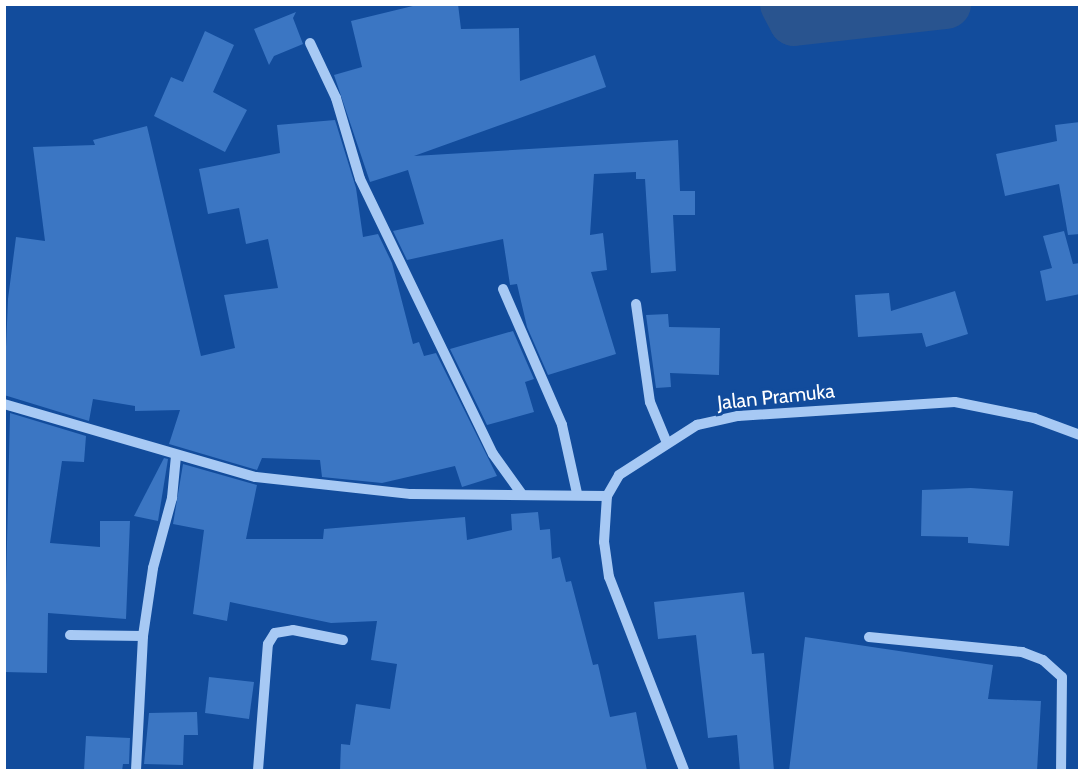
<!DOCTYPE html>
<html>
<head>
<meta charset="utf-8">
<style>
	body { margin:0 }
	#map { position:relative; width:1084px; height:775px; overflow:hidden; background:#124c9c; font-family:Cabin,sans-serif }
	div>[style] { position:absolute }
	.river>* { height:50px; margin:-25px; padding:0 25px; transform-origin:25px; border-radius:25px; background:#29548f }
	.building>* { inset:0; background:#3b76c3 }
	.minor>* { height:10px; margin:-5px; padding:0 5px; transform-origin:5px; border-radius:5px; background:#a7c9f4 }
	span { translate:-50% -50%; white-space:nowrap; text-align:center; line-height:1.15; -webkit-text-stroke:6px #124c9c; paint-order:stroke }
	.street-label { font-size:20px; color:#fff }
	.frame { position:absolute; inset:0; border:6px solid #fff; pointer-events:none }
</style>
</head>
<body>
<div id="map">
	<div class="river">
		<div style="left:785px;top:4px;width:19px;rotate:62deg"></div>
		<div style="left:794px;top:21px;width:153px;rotate:-6.4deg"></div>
	</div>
	<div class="building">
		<div style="clip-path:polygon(421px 4px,458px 4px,461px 29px,519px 28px,520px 81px,595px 55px,606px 87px,414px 156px,678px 140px,680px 191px,695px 191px,695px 215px,673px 215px,676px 271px,651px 273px,645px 179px,636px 179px,636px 172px,594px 174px,590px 235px,603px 233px,607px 270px,591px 272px,616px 354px,548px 375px,527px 327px,517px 284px,510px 285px,503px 239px,407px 260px,393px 231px,424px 224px,408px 170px,370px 182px,334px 75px,362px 67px,351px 21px)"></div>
		<div style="clip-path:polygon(296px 12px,293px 18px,303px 44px,274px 56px,269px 65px,254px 29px)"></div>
		<div style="clip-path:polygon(205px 31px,234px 45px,213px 92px,247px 110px,225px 152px,154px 116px,171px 77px,183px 82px)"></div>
		<div style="clip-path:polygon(335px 120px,356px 188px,363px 237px,378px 234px,392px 263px,413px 344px,419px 342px,424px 356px,436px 353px,497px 476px,462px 487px,455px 466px,382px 483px,322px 477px,320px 460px,262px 458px,257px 470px,169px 444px,180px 410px,135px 411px,135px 406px,93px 399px,89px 421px,4px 395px,8px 299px,16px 237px,45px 241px,33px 147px,95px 145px,93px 140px,147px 126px,201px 356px,235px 348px,224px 295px,278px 288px,268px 239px,246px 244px,239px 208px,208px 214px,199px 169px,280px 153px,277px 125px)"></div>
		<div style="clip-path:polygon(1080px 122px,1080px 234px,1068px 235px,1059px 184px,1005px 196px,996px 154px,1057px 141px,1055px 125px)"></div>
		<div style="clip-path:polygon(1064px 231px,1073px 264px,1080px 263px,1080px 294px,1046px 301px,1040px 271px,1052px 268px,1043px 236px)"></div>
		<div style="clip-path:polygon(955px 291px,968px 334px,926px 347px,922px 333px,858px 337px,855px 295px,889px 293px,891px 311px)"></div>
		<div style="clip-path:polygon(668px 314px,669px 327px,720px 328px,719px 375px,670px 373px,671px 387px,656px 388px,646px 315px)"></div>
		<div style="clip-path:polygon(513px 331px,534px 379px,525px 382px,534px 412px,487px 425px,450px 349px)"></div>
		<div style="clip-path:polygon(10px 413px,86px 436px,84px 462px,62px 461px,50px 543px,100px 547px,100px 521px,130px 521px,126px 619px,48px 613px,47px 673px,4px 672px)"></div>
		<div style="clip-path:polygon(164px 458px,168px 459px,158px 521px,134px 516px)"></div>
		<div style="clip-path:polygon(183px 464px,257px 485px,246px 539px,323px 539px,324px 529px,465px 517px,467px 540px,512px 530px,511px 514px,538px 512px,540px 530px,550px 529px,552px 559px,560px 557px,566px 582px,571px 581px,593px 665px,598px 664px,610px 717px,636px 712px,647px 771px,340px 771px,341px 744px,350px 745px,356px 704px,390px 709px,397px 664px,371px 660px,377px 621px,331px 623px,230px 602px,227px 621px,193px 614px,204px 530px,173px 524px)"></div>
		<div style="clip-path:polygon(971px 488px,1013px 491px,1009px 546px,968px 543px,968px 537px,921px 536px,922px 490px)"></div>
		<div style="clip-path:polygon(744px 592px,752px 654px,764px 653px,774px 771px,740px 771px,737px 735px,708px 738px,696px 635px,658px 639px,654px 602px)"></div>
		<div style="clip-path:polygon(805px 637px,993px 665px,988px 699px,1041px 701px,1037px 771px,789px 771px)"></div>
		<div style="clip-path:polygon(209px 677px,254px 682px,249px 719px,205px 713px)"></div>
		<div style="clip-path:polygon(197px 712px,198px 735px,184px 735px,183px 765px,144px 764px,149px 713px)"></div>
		<div style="clip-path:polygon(86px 736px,130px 738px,129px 764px,123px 764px,122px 771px,84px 771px)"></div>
	</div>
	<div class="minor">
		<div style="left:310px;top:43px;width:61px;rotate:64.7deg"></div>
		<div style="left:336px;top:98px;width:84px;rotate:73.5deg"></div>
		<div style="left:360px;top:179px;width:305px;rotate:64.2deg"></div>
		<div style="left:493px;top:454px;width:48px;rotate:54.3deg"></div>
		<div style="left:503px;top:289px;width:148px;rotate:66.5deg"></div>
		<div style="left:562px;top:425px;width:70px;rotate:77.6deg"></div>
		<div style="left:636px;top:304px;width:99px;rotate:81.9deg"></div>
		<div style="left:650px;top:402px;width:44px;rotate:67.5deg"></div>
		<div style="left:4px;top:404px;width:262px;rotate:16.2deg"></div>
		<div style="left:256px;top:477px;width:156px;rotate:6.3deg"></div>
		<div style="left:411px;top:494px;width:196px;rotate:0.6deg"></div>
		<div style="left:70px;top:635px;width:73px;rotate:0.8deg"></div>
		<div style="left:869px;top:637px;width:154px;rotate:5.6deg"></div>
		<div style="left:1022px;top:652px;width:22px;rotate:21deg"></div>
		<div style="left:1043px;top:660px;width:25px;rotate:42deg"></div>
		<div style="left:1062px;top:677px;width:93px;rotate:90.6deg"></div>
		<div style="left:136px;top:770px;width:134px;rotate:-87deg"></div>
		<div style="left:143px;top:636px;width:69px;rotate:-81.6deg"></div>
		<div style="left:153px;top:568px;width:73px;rotate:-74.8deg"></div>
		<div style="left:172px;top:498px;width:42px;rotate:-84.6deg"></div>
		<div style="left:258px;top:770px;width:126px;rotate:-85.5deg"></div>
		<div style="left:268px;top:644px;width:13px;rotate:-58deg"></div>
		<div style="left:275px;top:633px;width:18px;rotate:-9deg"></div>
		<div style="left:293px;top:630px;width:51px;rotate:11.3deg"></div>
		<div style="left:684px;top:770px;width:207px;rotate:-111.2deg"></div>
		<div style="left:609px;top:577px;width:35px;rotate:-98deg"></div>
		<div style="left:604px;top:542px;width:46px;rotate:-86.3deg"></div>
		<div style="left:607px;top:496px;width:24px;rotate:-60deg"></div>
		<div style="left:619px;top:475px;width:93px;rotate:-32.7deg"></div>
		<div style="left:697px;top:425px;width:42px;rotate:-12.4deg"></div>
		<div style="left:738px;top:416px;width:217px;rotate:-3.7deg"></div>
		<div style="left:955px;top:402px;width:81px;rotate:11.4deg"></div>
		<div style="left:1034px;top:418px;width:49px;rotate:20.3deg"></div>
	</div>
	<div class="street-label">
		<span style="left:776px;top:397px;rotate:-6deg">Jalan Pramuka</span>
	</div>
	<div class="frame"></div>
</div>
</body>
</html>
